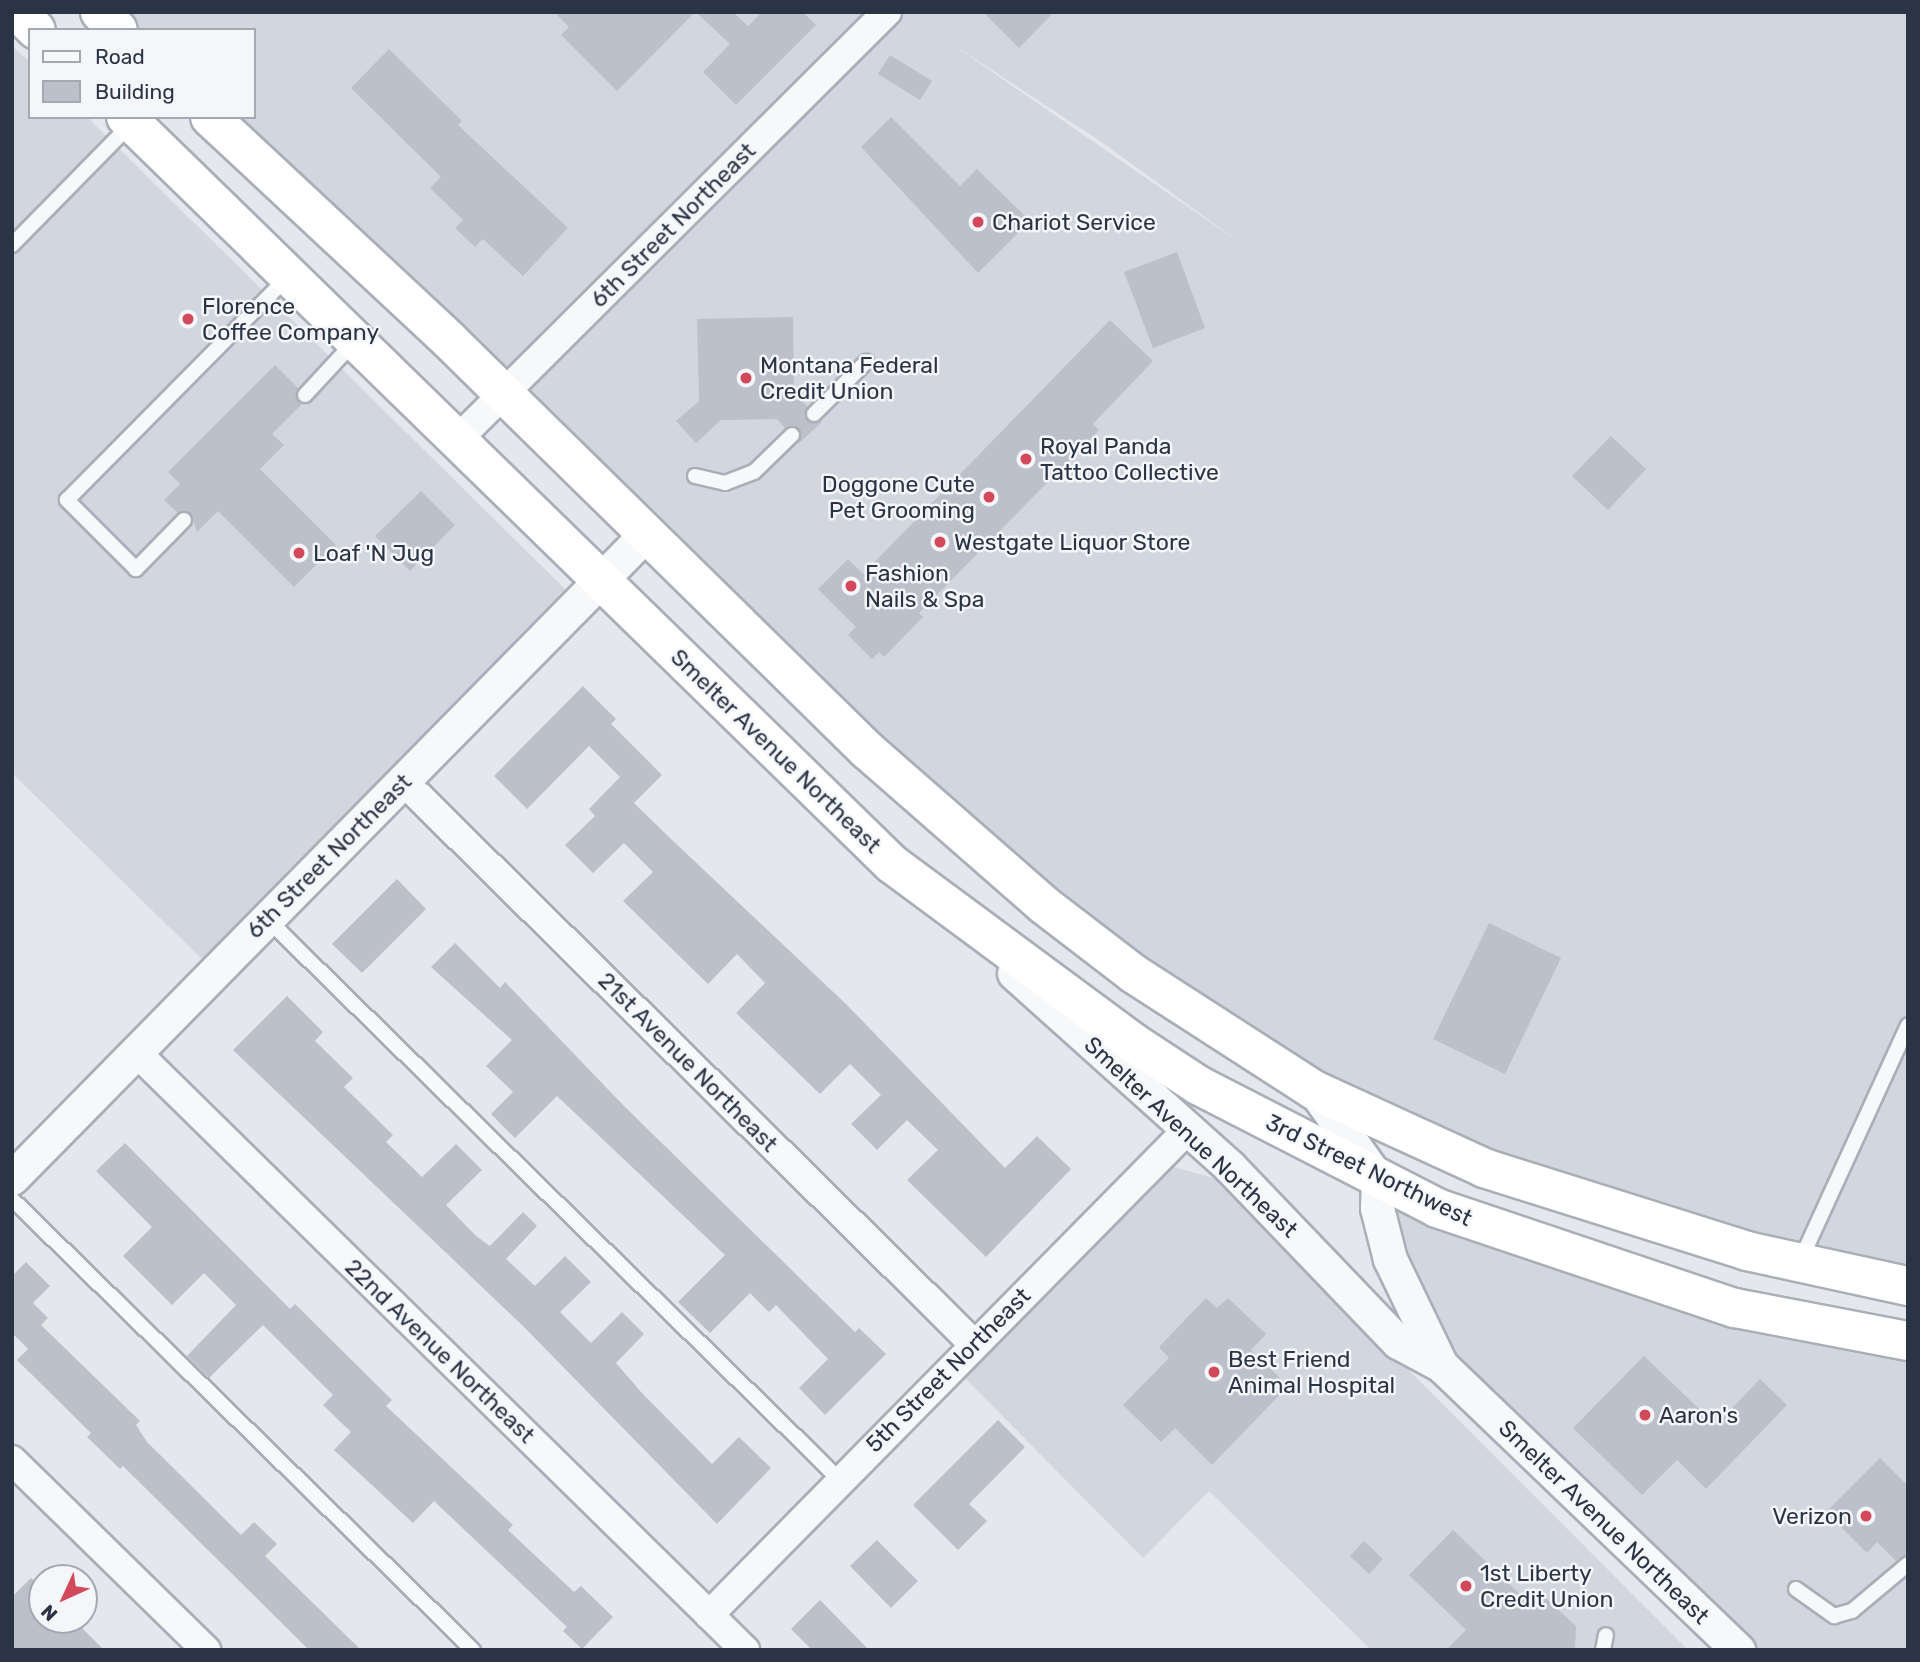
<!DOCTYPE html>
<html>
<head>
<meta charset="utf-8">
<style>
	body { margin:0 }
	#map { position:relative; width:1920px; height:1662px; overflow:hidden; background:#e4e7ec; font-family:Rubik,sans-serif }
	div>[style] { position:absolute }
	.built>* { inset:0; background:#d2d6de }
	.building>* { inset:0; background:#bbc0ca }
	.roads { filter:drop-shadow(2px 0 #a9aeb7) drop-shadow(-2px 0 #a9aeb7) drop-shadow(0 2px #a9aeb7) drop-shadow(0 -2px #a9aeb7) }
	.service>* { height:14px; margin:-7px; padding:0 7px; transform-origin:7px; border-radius:7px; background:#f7f8fa }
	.minor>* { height:28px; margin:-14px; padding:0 14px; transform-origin:14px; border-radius:14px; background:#f7f8fa }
	.tertiary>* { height:33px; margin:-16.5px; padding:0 16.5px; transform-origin:16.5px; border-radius:16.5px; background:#f7f8fa }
	.trunk>* { height:38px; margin:-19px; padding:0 19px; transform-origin:19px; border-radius:19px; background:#fff }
	.dots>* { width:19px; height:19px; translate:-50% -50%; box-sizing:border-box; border:4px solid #f4f6f9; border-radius:50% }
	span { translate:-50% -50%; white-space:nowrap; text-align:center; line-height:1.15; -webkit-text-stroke:5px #f4f6f9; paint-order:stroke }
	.poi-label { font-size:23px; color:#2b3445 }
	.left { translate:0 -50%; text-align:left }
	.right { translate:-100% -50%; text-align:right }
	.street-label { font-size:23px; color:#2b3445 }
	.frame { position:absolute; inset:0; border:14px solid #2b3445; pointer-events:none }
	.legend { position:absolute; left:28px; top:28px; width:228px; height:91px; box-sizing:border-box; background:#f4f6f9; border:2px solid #a4a8b1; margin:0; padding:9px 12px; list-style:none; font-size:21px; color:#2b3445 }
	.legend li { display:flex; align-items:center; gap:14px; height:35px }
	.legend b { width:35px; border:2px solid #a4a8b1 }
	.north { position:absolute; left:28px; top:1564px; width:70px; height:70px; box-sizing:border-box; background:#f4f6f9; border:2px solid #a4a8b1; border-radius:50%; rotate:225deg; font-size:19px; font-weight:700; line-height:28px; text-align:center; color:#2b3445 }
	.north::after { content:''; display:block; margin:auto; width:24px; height:32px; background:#d1495b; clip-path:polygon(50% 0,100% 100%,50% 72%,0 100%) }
</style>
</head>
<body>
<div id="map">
	<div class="built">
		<div style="clip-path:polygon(evenodd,107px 12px,1908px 12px,1908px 1286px,1747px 1251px,1314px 1090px,867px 750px,216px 117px,254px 117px,254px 30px,125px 30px,107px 12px,946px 40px,1100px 141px,1246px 247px,946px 40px)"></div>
		<div style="clip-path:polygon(12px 46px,30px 62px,30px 117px,87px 117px,579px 603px,215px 972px,12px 773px)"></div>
		<div style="clip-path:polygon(1155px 1162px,1218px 1179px,1688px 1650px,1371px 1650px,1209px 1491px,1143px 1558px,951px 1364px)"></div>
		<div style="clip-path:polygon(1378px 1179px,1437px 1208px,1908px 1339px,1908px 1650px,1738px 1650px,1441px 1365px)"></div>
	</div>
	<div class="building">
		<div style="clip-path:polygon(554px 12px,695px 12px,617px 91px,561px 35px,569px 27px)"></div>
		<div style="clip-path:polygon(696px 12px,733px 12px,748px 26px,762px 12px,803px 12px,816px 25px,736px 105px,703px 72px,730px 44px)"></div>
		<div style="clip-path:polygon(983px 12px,1054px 12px,1019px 48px)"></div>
		<div style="clip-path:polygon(389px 49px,462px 121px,458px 125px,568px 228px,523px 276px,483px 239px,475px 247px,455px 228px,463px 220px,430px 188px,441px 177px,351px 88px)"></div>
		<div style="clip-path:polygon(890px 55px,932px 81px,920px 100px,878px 74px)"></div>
		<div style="clip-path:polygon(891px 117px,960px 186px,977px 169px,1030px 221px,978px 273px,861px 147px)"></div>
		<div style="clip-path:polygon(1177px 252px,1205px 328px,1153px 348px,1124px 272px)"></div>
		<div style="clip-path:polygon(793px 317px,794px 392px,808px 407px,807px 420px,822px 422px,799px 443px,799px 429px,785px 428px,777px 419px,721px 420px,696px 443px,676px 421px,699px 401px,697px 319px)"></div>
		<div style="clip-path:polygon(1110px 320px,1153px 361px,1093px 424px,1099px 430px,919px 613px,923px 617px,884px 657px,879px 652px,872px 659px,848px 635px,856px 627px,818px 589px,848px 559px,863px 574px)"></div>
		<div style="clip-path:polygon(275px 365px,298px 388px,296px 397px,302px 404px,272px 434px,284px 445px,260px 469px,336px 545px,294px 587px,218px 511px,197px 532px,191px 514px,178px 513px,164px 500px,180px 484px,168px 472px)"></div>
		<div style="clip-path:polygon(1611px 436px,1646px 469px,1608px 510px,1572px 476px)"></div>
		<div style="clip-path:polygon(421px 491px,455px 525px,410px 571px,375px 536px)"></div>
		<div style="clip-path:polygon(583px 686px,616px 719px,611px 724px,662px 775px,634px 803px,671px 839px,846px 1004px,1005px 1168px,1037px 1136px,1071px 1169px,986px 1257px,907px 1180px,938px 1150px,907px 1120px,877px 1150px,851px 1124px,881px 1095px,850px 1064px,820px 1094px,736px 1013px,765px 983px,737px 954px,708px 984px,623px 901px,653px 872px,624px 843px,593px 873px,565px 845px,595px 816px,589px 809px,620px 777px,589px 746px,527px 809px,494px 776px)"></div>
		<div style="clip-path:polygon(397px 879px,426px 909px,362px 973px,332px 944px)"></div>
		<div style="clip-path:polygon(1489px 923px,1561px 958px,1505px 1074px,1433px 1039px)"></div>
		<div style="clip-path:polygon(455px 943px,500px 988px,505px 982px,624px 1106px,855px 1332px,859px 1328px,886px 1354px,825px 1415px,799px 1388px,828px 1359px,776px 1305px,769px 1312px,750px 1293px,710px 1333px,678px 1302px,725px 1255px,557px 1096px,515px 1138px,491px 1114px,513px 1092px,486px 1066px,512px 1040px,431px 967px)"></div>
		<div style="clip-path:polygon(287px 996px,323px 1032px,315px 1041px,353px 1078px,344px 1087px,393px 1135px,386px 1142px,422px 1177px,456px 1144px,482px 1170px,446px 1205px,476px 1236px,490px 1246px,523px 1212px,537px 1226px,506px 1259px,535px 1286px,565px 1256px,591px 1282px,560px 1312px,591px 1343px,622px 1312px,644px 1334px,616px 1363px,641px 1392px,712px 1464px,739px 1437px,771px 1468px,717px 1524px,523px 1326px,233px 1050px)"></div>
		<div style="clip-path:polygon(125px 1143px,290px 1309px,295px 1304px,392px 1400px,386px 1406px,513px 1525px,508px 1530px,574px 1592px,581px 1586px,613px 1617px,582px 1649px,563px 1631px,567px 1627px,434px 1501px,413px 1523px,334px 1450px,351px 1432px,323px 1405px,333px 1395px,263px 1325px,209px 1378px,187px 1356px,236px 1305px,204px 1273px,172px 1305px,123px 1256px,152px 1227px,96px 1171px)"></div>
		<div style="clip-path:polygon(26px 1262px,50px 1286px,33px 1303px,48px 1318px,41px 1325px,140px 1421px,136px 1425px,147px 1442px,241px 1535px,254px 1522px,277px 1544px,265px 1556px,361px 1650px,309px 1650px,123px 1466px,120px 1469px,87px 1437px,91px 1433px,17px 1360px,28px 1349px,12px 1333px,12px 1276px)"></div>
		<div style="clip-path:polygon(1206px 1298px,1217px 1308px,1228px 1298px,1266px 1334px,1251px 1350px,1288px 1386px,1212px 1465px,1175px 1428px,1161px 1442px,1123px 1405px,1169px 1358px,1159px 1347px)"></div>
		<div style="clip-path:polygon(1644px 1356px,1716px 1425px,1760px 1379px,1787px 1405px,1706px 1489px,1677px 1460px,1642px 1495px,1573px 1428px)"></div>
		<div style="clip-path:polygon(998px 1420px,1025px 1447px,969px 1504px,987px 1521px,958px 1550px,913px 1505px)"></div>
		<div style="clip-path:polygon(1880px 1458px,1908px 1486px,1908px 1555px,1896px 1561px,1877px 1542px,1867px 1553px,1826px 1512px)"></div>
		<div style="clip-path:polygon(1453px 1530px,1523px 1597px,1547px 1599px,1576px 1626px,1575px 1650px,1446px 1650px,1466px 1630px,1409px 1575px)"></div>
		<div style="clip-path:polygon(877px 1540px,918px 1581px,891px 1608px,850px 1566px)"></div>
		<div style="clip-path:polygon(1364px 1541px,1383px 1559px,1369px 1574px,1350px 1556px)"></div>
		<div style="clip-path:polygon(31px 1578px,42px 1588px,42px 1620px,74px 1620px,104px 1650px,12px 1650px,12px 1597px)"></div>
		<div style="clip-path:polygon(820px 1600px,869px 1650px,812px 1650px,791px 1629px)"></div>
	</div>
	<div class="roads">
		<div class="service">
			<div style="left:12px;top:245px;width:170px;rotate:-45.5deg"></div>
			<div style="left:305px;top:395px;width:72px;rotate:-47.2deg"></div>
			<div style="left:814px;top:414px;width:74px;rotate:-45deg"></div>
			<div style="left:695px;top:476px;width:31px;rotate:13deg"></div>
			<div style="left:725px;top:483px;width:31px;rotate:-21deg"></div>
			<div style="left:754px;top:472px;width:53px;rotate:-44.2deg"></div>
			<div style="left:184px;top:520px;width:69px;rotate:134.4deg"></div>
			<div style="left:136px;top:569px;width:98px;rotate:-135deg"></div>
			<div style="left:67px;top:500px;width:315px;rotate:-45.3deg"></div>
			<div style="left:267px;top:919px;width:802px;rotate:44.39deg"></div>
			<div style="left:12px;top:1199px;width:645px;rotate:44.37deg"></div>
			<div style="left:1801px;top:1259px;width:257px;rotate:-65.4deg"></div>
			<div style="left:1796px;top:1589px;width:47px;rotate:35.4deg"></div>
			<div style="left:1834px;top:1616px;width:19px;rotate:-16deg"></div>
			<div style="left:1852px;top:1611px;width:73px;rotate:-40deg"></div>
			<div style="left:1603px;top:1650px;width:15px;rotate:-79deg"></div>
		</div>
		<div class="minor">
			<div style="left:459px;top:438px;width:604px;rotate:-44.87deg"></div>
			<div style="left:403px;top:781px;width:800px;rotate:44.6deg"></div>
			<div style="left:136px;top:1052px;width:854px;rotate:44.48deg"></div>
			<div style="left:12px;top:1460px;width:272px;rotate:44.4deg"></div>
			<div style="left:709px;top:1615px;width:684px;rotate:-45.41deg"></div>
		</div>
		<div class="tertiary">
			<div style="left:1014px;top:973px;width:289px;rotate:41.9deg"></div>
			<div style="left:1229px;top:1166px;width:244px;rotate:46.2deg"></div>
			<div style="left:1398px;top:1342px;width:49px;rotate:28.1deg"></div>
			<div style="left:1441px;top:1365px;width:412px;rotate:43.8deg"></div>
			<div style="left:1314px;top:1090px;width:110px;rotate:54.3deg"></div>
			<div style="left:1378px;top:1179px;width:29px;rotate:92deg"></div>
			<div style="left:1377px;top:1208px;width:53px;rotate:75.7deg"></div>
			<div style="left:1390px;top:1259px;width:118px;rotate:64.3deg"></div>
			<div style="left:12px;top:1178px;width:904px;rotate:-45.45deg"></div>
		</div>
		<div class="trunk">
			<div style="left:18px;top:12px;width:25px;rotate:45deg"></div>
			<div style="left:100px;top:12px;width:25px;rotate:45deg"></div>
			<div style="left:126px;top:117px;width:1070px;rotate:44.28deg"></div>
			<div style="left:892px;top:864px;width:301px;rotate:36.5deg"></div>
			<div style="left:1134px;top:1043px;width:77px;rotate:33.3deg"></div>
			<div style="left:1198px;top:1085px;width:269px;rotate:27.2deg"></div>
			<div style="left:1437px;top:1208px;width:314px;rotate:18.6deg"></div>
			<div style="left:1735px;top:1308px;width:176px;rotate:10.8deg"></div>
			<div style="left:210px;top:117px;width:327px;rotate:43deg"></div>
			<div style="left:449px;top:340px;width:586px;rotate:44.45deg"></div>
			<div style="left:867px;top:750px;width:235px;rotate:41.2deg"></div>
			<div style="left:1044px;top:905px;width:113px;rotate:37.5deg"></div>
			<div style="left:1134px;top:974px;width:214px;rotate:32.8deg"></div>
			<div style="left:1314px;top:1090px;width:187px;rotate:24.6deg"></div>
			<div style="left:1484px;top:1168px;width:276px;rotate:17.5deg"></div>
			<div style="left:1747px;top:1251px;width:165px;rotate:12.3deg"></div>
		</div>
	</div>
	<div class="dots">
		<div style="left:978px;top:222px;background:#d1495b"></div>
		<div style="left:188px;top:319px;background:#d1495b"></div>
		<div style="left:746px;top:378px;background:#d1495b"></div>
		<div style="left:1026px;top:459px;background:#d1495b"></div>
		<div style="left:989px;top:497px;background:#d1495b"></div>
		<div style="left:940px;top:542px;background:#d1495b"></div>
		<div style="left:299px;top:553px;background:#d1495b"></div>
		<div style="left:851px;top:586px;background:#d1495b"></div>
		<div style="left:1214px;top:1372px;background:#d1495b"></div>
		<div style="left:1645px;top:1415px;background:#d1495b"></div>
		<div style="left:1866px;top:1516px;background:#d1495b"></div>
		<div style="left:1466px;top:1586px;background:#d1495b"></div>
	</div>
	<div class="poi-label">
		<span class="left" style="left:992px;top:222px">Chariot Service</span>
		<span class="left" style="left:202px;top:319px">Florence<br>Coffee Company</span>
		<span class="left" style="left:760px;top:378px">Montana Federal<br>Credit Union</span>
		<span class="left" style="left:1040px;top:459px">Royal Panda<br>Tattoo Collective</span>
		<span class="right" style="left:975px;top:497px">Doggone Cute<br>Pet Grooming</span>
		<span class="left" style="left:954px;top:542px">Westgate Liquor Store</span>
		<span class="left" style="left:313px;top:553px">Loaf 'N Jug</span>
		<span class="left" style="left:865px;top:586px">Fashion<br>Nails &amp; Spa</span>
		<span class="left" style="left:1228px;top:1372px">Best Friend<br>Animal Hospital</span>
		<span class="left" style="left:1659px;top:1415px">Aaron's</span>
		<span class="right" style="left:1852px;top:1516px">Verizon</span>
		<span class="left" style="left:1480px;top:1586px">1st Liberty<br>Credit Union</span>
	</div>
	<div class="street-label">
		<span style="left:673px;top:225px;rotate:-45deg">6th Street Northeast</span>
		<span style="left:776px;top:751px;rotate:44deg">Smelter Avenue Northeast</span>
		<span style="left:329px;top:856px;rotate:-45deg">6th Street Northeast</span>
		<span style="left:688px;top:1062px;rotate:45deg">21st Avenue Northeast</span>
		<span style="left:1191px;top:1137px;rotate:43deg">Smelter Avenue Northeast</span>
		<span style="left:1369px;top:1170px;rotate:26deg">3rd Street Northwest</span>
		<span style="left:440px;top:1351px;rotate:44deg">22nd Avenue Northeast</span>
		<span style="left:948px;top:1370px;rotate:-45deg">5th Street Northeast</span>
		<span style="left:1604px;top:1522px;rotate:44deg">Smelter Avenue Northeast</span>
	</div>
	<div class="frame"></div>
	<ul class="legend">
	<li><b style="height:9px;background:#f7f8fa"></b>Road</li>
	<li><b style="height:19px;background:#bbc0ca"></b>Building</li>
	</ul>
	<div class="north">N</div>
</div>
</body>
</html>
